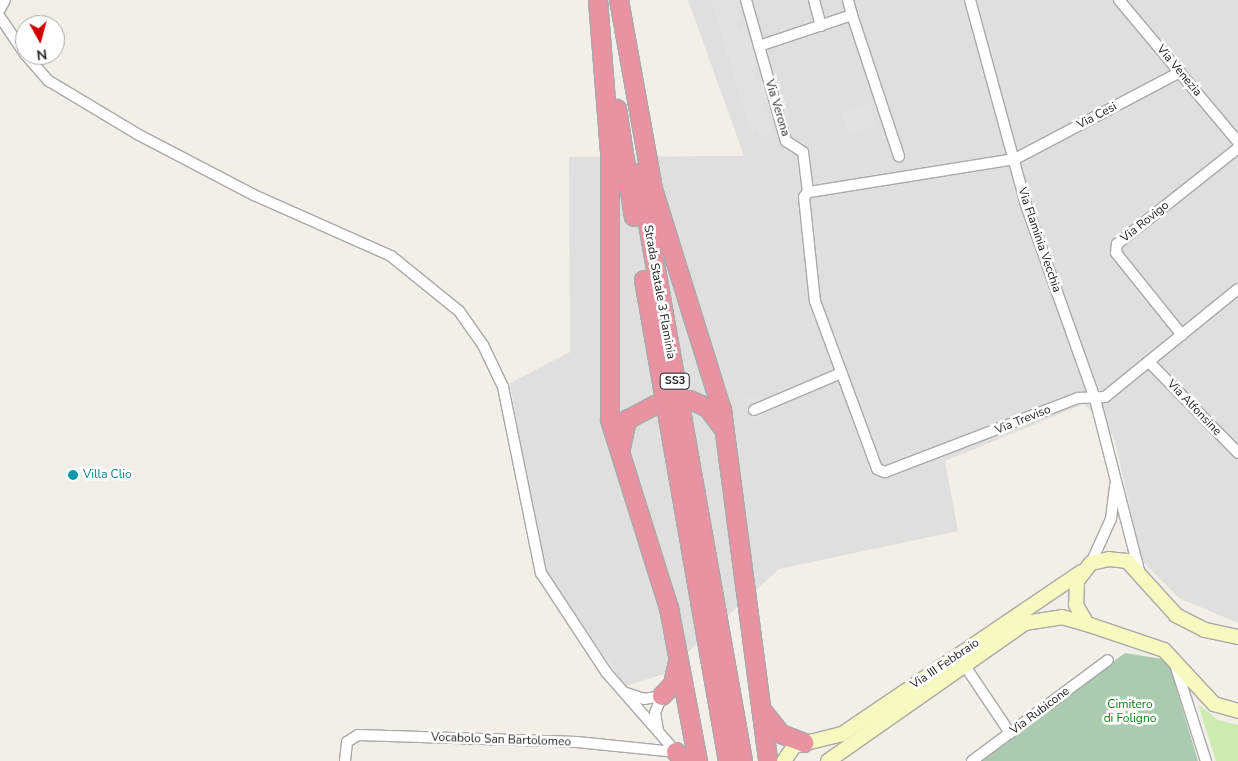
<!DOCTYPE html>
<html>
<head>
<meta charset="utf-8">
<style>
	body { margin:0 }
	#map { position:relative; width:1238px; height:761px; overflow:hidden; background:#f2efe9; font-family:"Nunito Sans",sans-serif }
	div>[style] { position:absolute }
	.residential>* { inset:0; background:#e0dfdf }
	.grass>* { inset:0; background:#cdebb0 }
	.cemetery>* { inset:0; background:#aacbaf }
	.parking>* { inset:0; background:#e2e2e2 }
	.roads { filter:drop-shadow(1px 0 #a9a9a9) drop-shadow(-1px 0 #a9a9a9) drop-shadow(0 1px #a9a9a9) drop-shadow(0 -1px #a9a9a9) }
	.street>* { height:10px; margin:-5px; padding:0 5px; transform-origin:5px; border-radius:5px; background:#fff }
	.secondary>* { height:14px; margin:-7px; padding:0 7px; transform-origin:7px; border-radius:7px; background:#f7fabf }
	.highway>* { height:18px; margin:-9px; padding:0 9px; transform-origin:9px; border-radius:9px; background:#e892a2 }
	.dots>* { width:14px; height:14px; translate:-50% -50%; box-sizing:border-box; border:2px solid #fff; border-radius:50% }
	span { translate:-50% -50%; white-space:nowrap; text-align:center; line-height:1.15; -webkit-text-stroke:5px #fff; paint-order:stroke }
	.shield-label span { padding:1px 4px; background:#fff; border:1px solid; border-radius:4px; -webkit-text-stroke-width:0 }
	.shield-label { font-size:11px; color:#222; font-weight:700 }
	.street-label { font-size:12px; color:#222 }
	.culture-label { font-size:12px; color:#0d838f }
	.left { translate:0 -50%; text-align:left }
	.park-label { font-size:12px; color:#0c8416 }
	.north { position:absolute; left:15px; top:15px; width:50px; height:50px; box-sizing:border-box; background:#fff; border:1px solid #a7a7a7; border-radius:50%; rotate:173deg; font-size:14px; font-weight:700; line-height:20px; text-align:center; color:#222 }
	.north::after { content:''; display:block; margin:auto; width:18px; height:22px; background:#d40000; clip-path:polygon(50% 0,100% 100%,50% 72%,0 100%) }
</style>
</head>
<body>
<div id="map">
	<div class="residential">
		<div style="clip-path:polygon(688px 0,1238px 0,1238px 623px,1179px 598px,1142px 561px,1114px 437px,1084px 404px,945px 461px,958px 531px,779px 569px,664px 674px,625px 686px,540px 564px,510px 383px,570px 352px,569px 157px,744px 156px)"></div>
	</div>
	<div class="grass">
		<div style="clip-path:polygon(1198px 704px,1218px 720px,1238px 725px,1238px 761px,1216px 761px)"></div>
	</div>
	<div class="cemetery">
		<div style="clip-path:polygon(1125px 653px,1168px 660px,1198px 761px,979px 761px)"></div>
	</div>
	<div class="parking">
		<div style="clip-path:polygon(711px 0,738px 0,744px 19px,736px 23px,739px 30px,746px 28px,760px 67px,752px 69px,755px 80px,762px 78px,770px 100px,763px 103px,774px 133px,761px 137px,757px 128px,750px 130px)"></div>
		<div style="clip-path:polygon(870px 103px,877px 125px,850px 135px,841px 113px)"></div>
		<div style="clip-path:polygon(764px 393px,771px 410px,754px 422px,745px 399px)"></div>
	</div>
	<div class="roads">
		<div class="street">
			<div style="left:746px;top:0;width:147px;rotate:74.2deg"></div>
			<div style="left:786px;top:141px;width:20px;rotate:33deg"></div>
			<div style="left:803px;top:152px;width:40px;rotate:82.9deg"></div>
			<div style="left:814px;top:0;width:27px;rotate:75deg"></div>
			<div style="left:848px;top:0;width:16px;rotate:75deg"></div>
			<div style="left:970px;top:0;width:213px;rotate:74.7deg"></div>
			<div style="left:1026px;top:205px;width:206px;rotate:70.4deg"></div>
			<div style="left:1095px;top:399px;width:177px;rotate:75.6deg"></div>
			<div style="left:1119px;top:0;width:185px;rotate:50deg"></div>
			<div style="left:0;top:9px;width:10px;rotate:-61deg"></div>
			<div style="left:0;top:17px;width:45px;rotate:56deg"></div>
			<div style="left:759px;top:46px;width:98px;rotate:-18.4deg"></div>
			<div style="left:852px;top:15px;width:149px;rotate:71.6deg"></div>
			<div style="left:26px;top:55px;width:35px;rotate:49deg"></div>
			<div style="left:49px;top:81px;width:105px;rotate:31deg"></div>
			<div style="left:139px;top:135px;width:130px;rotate:27.6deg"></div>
			<div style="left:254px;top:195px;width:150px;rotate:24deg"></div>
			<div style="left:391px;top:256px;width:87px;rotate:39deg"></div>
			<div style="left:459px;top:311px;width:42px;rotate:54.8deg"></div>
			<div style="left:483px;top:345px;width:47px;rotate:64.5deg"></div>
			<div style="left:503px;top:387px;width:190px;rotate:78.5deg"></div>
			<div style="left:541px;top:573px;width:118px;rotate:56.7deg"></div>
			<div style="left:606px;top:672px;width:106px;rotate:48.8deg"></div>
			<div style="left:1180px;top:72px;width:187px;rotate:152.2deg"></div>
			<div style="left:1015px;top:159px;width:210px;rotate:170.9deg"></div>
			<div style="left:808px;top:192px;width:6px;rotate:129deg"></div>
			<div style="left:804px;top:197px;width:105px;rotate:84deg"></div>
			<div style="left:815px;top:301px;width:179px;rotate:69.7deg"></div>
			<div style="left:877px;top:469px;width:9px;rotate:21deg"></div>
			<div style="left:885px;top:472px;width:207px;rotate:-21deg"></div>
			<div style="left:1078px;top:398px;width:27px;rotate:-2deg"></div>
			<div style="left:1105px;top:397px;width:171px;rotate:-39.1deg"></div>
			<div style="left:1182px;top:335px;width:105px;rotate:-128.8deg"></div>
			<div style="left:1116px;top:253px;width:9px;rotate:-84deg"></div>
			<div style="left:1117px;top:244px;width:154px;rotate:-38.4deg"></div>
			<div style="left:1150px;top:363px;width:126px;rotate:45.6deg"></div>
			<div style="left:754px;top:410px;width:95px;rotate:-23deg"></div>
			<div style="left:1091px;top:563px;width:48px;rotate:-65.6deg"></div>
			<div style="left:1111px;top:519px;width:34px;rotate:-83deg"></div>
			<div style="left:1175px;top:664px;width:102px;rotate:72.3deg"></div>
			<div style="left:965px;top:666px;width:81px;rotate:56.1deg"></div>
			<div style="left:626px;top:693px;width:19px;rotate:18deg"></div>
			<div style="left:644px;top:699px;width:18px;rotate:-9deg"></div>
			<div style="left:658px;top:730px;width:17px;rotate:-100deg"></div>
			<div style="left:655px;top:713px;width:18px;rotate:-68deg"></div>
			<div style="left:345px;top:761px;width:19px;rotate:-84deg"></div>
			<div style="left:347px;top:742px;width:13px;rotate:-32deg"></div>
			<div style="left:358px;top:735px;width:219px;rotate:1.8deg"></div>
			<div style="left:577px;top:742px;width:100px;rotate:5.8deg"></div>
			<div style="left:972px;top:761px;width:169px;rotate:-36.6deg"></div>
		</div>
		<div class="secondary">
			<div style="left:1238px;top:637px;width:34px;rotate:-168deg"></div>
			<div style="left:1205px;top:630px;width:33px;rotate:-153deg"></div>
			<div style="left:1176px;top:615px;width:73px;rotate:-132.2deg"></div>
			<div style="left:1127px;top:561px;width:18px;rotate:-174deg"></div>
			<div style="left:1109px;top:559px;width:18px;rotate:167deg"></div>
			<div style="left:1091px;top:563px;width:23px;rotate:128deg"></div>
			<div style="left:1077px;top:581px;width:24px;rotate:92deg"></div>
			<div style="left:1076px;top:605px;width:22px;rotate:60deg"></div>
			<div style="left:1087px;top:624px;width:81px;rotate:18.7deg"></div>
			<div style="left:1164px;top:650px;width:74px;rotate:47.2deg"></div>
			<div style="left:1214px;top:704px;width:25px;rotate:16deg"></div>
			<div style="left:784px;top:761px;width:18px;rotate:-56deg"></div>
			<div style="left:794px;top:746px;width:49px;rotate:-14deg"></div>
			<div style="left:842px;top:734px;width:289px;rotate:-34.1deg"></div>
			<div style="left:828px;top:761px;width:241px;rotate:-35deg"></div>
			<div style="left:1025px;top:623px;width:37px;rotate:-9deg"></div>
			<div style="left:1062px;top:617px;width:26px;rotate:16deg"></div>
		</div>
		<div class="highway">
			<div style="left:598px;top:0;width:152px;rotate:85.5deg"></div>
			<div style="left:610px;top:152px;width:268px;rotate:90deg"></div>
			<div style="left:610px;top:420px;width:197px;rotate:72.6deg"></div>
			<div style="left:669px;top:608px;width:156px;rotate:79.3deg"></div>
			<div style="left:619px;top:0;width:192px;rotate:79.8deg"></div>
			<div style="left:653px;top:189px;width:232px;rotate:72.7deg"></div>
			<div style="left:722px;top:410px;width:354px;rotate:82.5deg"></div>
			<div style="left:617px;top:109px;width:109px;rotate:81.1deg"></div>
			<div style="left:639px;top:173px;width:597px;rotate:79.97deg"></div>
			<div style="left:644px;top:280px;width:488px;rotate:80.1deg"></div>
			<div style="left:690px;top:400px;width:20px;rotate:24deg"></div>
			<div style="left:708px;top:408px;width:25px;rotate:53deg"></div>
			<div style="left:621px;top:448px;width:29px;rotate:-78deg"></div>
			<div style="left:627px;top:420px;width:32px;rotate:-28deg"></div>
			<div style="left:662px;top:696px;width:16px;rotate:-47deg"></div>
			<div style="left:673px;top:684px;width:22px;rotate:-77deg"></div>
			<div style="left:761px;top:709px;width:32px;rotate:51deg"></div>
			<div style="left:781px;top:734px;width:25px;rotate:21deg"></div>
			<div style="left:676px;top:752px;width:12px;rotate:48deg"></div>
		</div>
	</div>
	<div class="dots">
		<div style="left:73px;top:475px;background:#0f9aa8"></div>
	</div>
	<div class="shield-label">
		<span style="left:675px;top:381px">SS3</span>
	</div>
	<div class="street-label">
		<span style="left:1179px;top:71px;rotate:50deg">Via Venezia</span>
		<span style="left:777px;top:108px;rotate:73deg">Via Verona</span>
		<span style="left:1097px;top:116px;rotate:-28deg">Via Cesi</span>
		<span style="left:1145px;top:222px;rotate:-39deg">Via Rovigo</span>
		<span style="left:1039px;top:240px;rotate:71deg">Via Flaminia Vecchia</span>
		<span style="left:659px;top:292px;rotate:80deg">Strada Statale 3 Flaminia</span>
		<span style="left:1194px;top:408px;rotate:46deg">Via Alfonsine</span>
		<span style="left:1023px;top:420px;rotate:-22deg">Via Treviso</span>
		<span style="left:945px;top:664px;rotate:-34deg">Via III Febbraio</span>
		<span style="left:1040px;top:711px;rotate:-37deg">Via Rubicone</span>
		<span style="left:501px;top:740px;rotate:2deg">Vocabolo San Bartolomeo</span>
	</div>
	<div class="culture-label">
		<span class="left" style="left:83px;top:475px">Villa Clio</span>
	</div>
	<div class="park-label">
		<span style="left:1130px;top:712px">Cimitero<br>di Foligno</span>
	</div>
	<div class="north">N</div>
</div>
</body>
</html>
